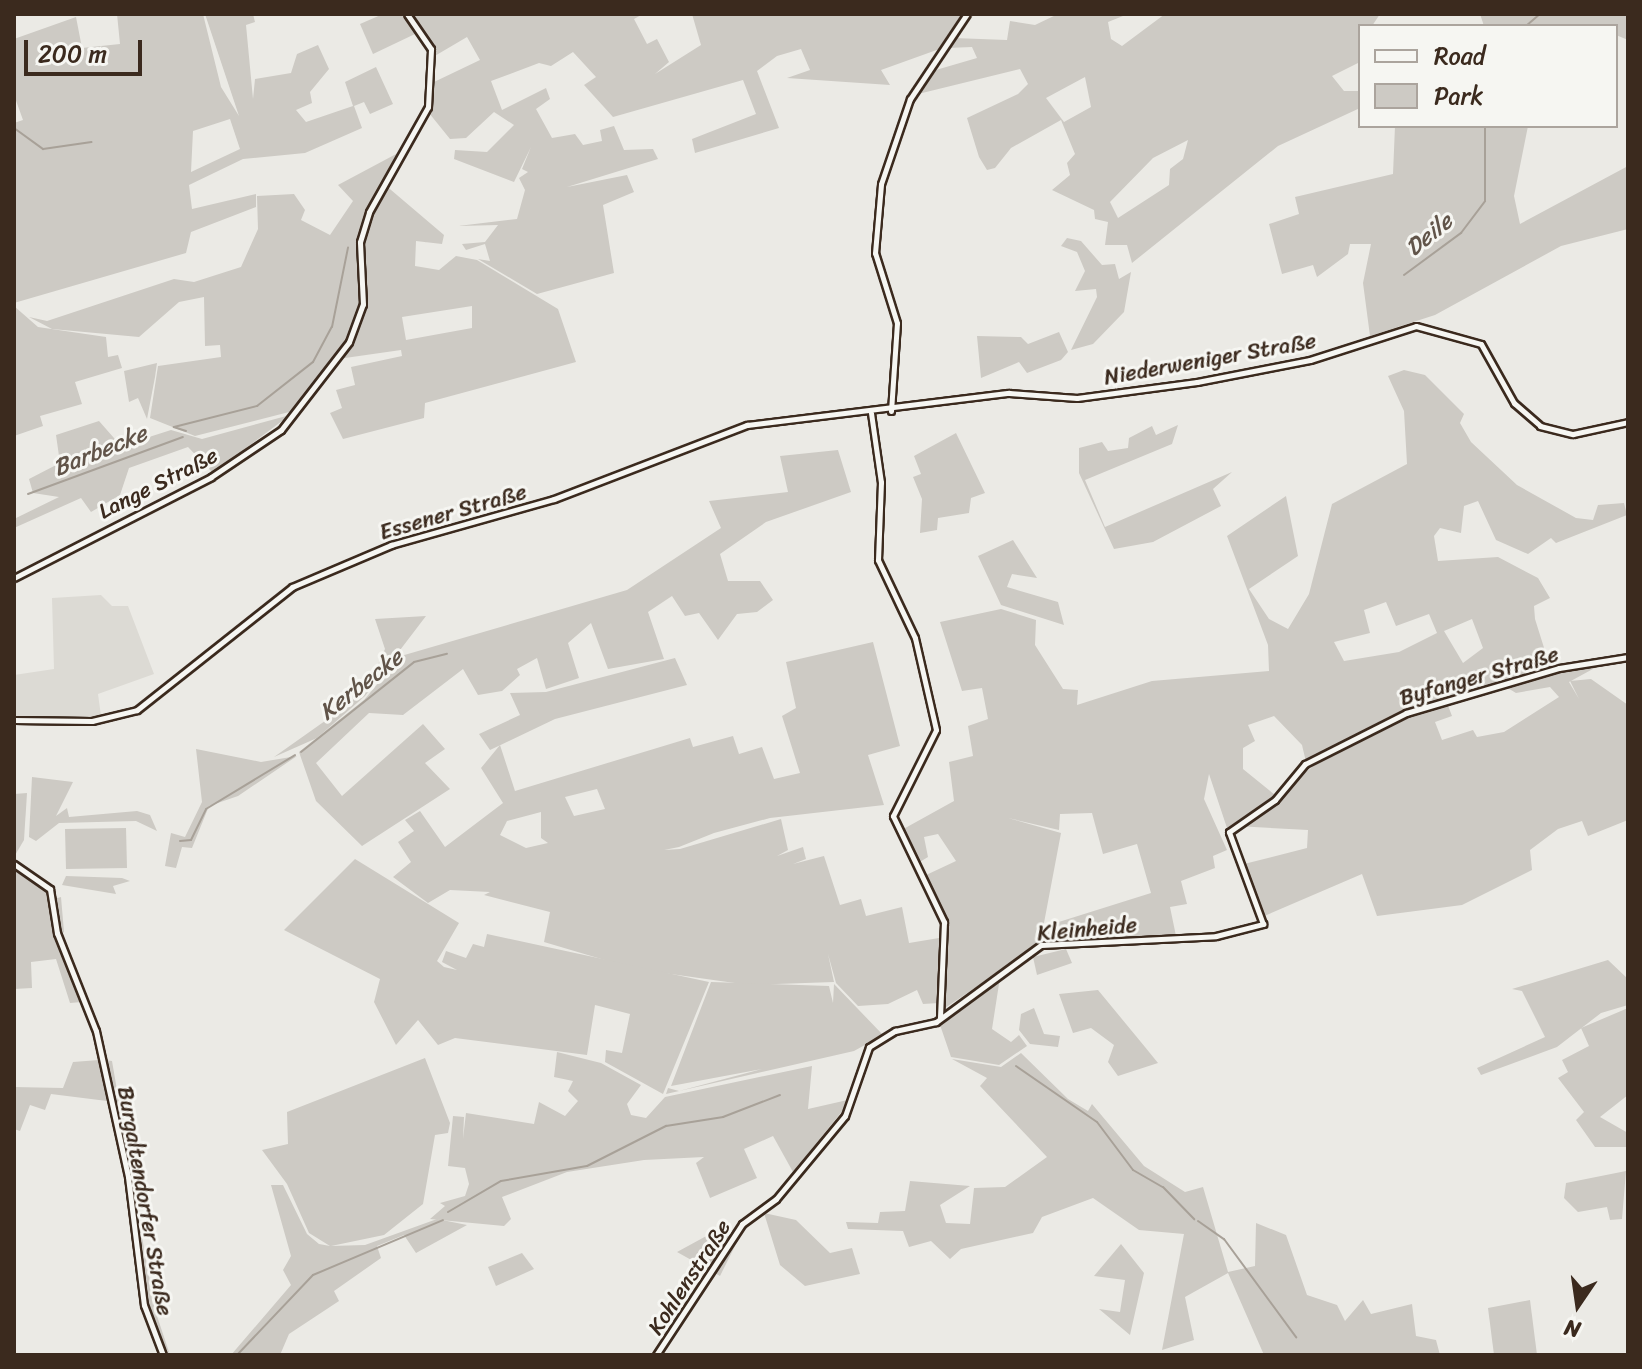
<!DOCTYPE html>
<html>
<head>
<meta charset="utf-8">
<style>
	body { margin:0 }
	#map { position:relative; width:1642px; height:1369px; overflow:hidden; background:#ebeae5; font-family:Sriracha,sans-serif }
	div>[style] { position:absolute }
	.built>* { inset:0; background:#dcdad4 }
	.green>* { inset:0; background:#cdcac4 }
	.stream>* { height:2px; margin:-1px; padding:0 1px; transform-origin:1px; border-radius:1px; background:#a8a198 }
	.roads { filter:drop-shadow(2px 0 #3b2a1e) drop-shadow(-2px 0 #3b2a1e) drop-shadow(0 2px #3b2a1e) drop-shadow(0 -2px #3b2a1e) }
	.secondary>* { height:5px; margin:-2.5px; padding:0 2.5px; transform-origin:2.5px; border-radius:2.5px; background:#f6f6f2 }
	span { translate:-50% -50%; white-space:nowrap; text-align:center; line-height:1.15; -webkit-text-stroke:6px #f6f6f2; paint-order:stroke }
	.street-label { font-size:22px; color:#3b2a1e }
	.water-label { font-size:24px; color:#615449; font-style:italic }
	.frame { position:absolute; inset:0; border:16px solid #3b2a1e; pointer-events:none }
	.legend { position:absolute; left:1358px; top:24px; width:260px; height:104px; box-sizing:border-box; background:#f6f6f2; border:2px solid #aba49d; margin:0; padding:10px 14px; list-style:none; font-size:24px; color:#3b2a1e }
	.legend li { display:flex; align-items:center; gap:16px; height:40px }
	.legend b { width:40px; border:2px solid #aba49d }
	.north { position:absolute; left:1538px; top:1265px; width:80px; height:80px; -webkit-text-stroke:6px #f6f6f2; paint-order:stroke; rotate:193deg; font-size:22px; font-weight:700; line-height:32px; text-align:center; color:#3b2a1e }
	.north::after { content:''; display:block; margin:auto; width:28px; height:36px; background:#3b2a1e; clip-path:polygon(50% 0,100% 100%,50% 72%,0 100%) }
	.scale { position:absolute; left:24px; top:40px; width:118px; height:36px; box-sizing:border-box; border:4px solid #3b2a1e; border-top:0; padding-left:10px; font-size:24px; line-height:28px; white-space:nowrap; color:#3b2a1e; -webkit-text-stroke:6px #f6f6f2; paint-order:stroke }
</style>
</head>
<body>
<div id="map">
	<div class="built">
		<div style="clip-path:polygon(101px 595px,112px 606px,128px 606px,154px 674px,98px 694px,101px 716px,15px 717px,14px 675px,54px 669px,52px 598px)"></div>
	</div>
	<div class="green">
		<div style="clip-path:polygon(evenodd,117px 14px,203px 14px,221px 87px,239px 116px,205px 14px,253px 14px,255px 22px,246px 25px,253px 99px,255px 79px,291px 73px,297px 54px,318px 45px,329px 69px,310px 92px,312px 103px,296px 110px,306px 122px,353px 106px,345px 82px,376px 67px,393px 104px,370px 114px,364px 102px,354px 106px,362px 128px,305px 153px,243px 159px,189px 185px,192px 209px,256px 194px,256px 207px,191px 232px,186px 253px,14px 303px,14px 123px,23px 120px,14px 95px,14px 39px,76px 17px,82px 48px,120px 44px,117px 14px,230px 119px,240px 149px,191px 172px,193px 131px,230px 119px)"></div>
		<div style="clip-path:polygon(383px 14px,405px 14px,415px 34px,373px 54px,360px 24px)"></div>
		<div style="clip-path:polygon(418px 14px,643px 14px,634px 19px,647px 44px,657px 39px,669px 62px,655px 74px,701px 45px,692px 14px,966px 14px,945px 47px,881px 70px,890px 85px,787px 78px,810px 70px,801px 49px,777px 56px,757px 71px,779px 128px,695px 153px,692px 139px,756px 114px,743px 80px,613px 117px,584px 85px,596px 77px,573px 52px,551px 66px,539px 63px,491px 81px,502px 110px,546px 88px,550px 99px,536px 109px,552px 138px,575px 134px,583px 145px,602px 141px,600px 130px,614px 126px,624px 150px,653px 149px,658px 159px,567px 187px,627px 175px,634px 192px,603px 205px,614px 273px,537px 294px,478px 259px,490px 261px,485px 244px,466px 250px,462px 244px,485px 242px,498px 225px,458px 226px,517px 219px,525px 190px,519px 178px,528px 172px,522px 169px,531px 147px,514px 182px,454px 159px,455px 150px,487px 152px,514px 125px,494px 112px,466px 138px,450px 139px,429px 113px,434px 82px,480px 60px,467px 37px,433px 57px,410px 18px)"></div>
		<div style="clip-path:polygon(evenodd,1058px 14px,1128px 14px,1108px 22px,1111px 39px,1122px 46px,1165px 14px,1380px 14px,1372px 26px,1360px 26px,1360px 62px,1332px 76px,1344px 91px,1360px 91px,1360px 108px,1278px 146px,1132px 263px,1127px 245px,1105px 245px,1108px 222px,1095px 219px,1094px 210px,1052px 190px,1070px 175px,1067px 163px,1075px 154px,1061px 120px,1011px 148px,995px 168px,987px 170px,979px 157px,967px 118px,1018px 94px,1028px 84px,1020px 69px,914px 95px,929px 72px,977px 58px,972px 47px,947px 48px,954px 38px,1007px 40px,1010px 21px,1035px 25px,1058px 14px,1085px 77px,1091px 107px,1064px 122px,1046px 98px,1085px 77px,1058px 14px,1188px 140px,1183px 159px,1170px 169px,1169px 185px,1118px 218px,1110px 202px,1153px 158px,1188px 140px)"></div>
		<div style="clip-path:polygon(1480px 14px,1628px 14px,1628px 40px,1616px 35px,1616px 26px,1484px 26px)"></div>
		<div style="clip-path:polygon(1395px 126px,1528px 126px,1514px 196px,1520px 224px,1628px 166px,1628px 229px,1561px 246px,1435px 315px,1370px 336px,1363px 283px,1371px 244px,1350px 244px,1348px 254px,1317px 277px,1313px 265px,1282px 274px,1269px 224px,1299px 214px,1295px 197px,1393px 174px)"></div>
		<div style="clip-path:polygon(398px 153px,359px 235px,361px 302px,348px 339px,293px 411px,195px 436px,150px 418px,158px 366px,221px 357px,220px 345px,205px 346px,204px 297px,179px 302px,139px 337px,52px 329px,29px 317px,47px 321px,174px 279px,194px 282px,241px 267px,258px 229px,257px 196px,294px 194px,305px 210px,301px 220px,330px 235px,353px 201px,338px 185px)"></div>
		<div style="clip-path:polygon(evenodd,384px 184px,444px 235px,442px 244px,416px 241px,415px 266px,439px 270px,456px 256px,477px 260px,558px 309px,576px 362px,425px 403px,424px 418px,343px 439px,330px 413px,342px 408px,336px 390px,355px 385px,351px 367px,402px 356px,401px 350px,338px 359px,361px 320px,364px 231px,384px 184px,472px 306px,472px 328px,406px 340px,402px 317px,472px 306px)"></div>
		<div style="clip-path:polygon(1067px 238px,1081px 241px,1102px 265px,1115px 264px,1119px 279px,1131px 272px,1124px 312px,1093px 344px,1071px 350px,1097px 297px,1096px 289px,1075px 291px,1085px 271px,1077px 252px,1061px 246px)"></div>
		<div style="clip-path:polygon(14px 306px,38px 327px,106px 337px,108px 357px,118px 355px,122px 368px,75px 382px,82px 404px,40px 416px,43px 426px,14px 436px)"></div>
		<div style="clip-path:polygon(1059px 332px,1068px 352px,1061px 360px,1027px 373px,1019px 362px,981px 378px,977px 336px,1021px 337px,1028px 344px)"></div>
		<div style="clip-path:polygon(157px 363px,155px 377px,147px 419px,138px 398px,129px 402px,124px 371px)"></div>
		<div style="clip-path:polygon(evenodd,1404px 370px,1425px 375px,1464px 414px,1460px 423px,1471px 442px,1517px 485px,1576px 518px,1593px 520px,1598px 505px,1624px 503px,1627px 515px,1556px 543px,1551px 538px,1528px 554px,1496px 540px,1478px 501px,1464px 506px,1461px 533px,1440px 528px,1434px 536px,1438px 561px,1498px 557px,1538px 578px,1550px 598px,1534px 606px,1535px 619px,1551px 670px,1602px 664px,1569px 682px,1579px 699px,1570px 681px,1591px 679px,1628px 705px,1628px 820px,1588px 836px,1582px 821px,1558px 829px,1530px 850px,1532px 870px,1462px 905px,1377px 916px,1362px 874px,1262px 917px,1240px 865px,1307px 848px,1308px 830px,1236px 826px,1328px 755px,1306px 762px,1302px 745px,1274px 716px,1248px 725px,1255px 741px,1243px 748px,1243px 769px,1275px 795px,1227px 828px,1209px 774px,1204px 799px,1227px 850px,1213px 856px,1215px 868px,1181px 881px,1187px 904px,1170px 907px,1176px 936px,1043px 943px,1046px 926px,1151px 893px,1137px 844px,1103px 854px,1092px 813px,1060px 814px,1059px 830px,1008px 818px,1061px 833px,1040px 944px,945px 1008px,947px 930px,924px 876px,956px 861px,938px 834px,924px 837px,928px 857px,918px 863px,898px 832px,954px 801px,949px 762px,973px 756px,968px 726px,988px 719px,982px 688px,962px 691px,940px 622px,1001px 609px,1036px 620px,1035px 645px,1063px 689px,1078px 690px,1077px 705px,1152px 681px,1269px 671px,1268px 645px,1227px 536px,1286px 496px,1298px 556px,1249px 589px,1269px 619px,1288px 629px,1309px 594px,1332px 504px,1407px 464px,1404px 411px,1388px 376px,1404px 370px,1386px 602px,1396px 626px,1429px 614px,1437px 633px,1399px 652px,1344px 661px,1334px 642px,1370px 633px,1364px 610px,1386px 602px,1404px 370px,1472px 619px,1483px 648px,1463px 663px,1444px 631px,1472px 619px,1404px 370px,1506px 687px,1516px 693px,1550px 687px,1559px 697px,1504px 732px,1477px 737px,1473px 730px,1442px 740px,1435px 722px,1452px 716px,1447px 703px,1506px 687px)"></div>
		<div style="clip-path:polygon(290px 415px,213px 473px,188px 447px,129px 468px,120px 495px,91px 512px,81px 498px,14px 528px,14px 519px,59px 497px,33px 493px,29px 479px,60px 463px,56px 435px,99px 421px,121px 446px,171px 430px,202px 439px)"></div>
		<div style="clip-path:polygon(1178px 425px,1172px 444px,1085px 480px,1105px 527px,1232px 472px,1213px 489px,1221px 506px,1153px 542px,1114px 549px,1079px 473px,1079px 448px,1102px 442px,1108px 451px,1128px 448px,1129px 438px,1152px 426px,1156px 435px)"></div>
		<div style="clip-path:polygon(956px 433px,985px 493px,971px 498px,969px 513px,938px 518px,937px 530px,920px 533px,922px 499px,913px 477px,921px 474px,914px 456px)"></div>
		<div style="clip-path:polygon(838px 450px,851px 492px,766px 522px,720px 554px,728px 581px,760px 581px,773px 600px,757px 612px,737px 614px,718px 640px,699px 613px,685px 616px,672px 596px,648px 612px,664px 659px,608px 669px,591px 623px,568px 643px,579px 678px,546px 689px,537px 658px,517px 669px,520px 675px,502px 691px,478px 695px,463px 669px,403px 715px,369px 713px,316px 763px,342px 796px,423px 724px,445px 749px,425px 763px,450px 789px,362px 846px,316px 801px,299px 752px,364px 700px,401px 656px,627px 590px,721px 528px,709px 501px,788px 492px,780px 456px)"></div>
		<div style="clip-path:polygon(1013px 540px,1037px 578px,1012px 574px,1007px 587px,1058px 602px,1064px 625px,1001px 605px,978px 556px)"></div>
		<div style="clip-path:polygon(426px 616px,365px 696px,317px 738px,274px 757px,332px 716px,376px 669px,385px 649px,375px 619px)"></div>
		<div style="clip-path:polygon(evenodd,873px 642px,900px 746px,868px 755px,884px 805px,770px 818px,714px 833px,679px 847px,664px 850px,680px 849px,781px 819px,788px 850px,777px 856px,803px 847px,806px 859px,793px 864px,824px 856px,840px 905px,861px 899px,866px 916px,902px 907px,909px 943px,939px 938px,939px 1003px,923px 1004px,917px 990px,888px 1004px,858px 1006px,836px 983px,828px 954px,834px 982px,749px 985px,635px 969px,544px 942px,550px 912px,484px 895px,490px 892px,450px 890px,428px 903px,393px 877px,411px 862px,398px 842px,414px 831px,405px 820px,420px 811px,445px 847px,503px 803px,481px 768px,500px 745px,515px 791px,690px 738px,693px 747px,733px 736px,739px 754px,762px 747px,774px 779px,800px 773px,782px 716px,796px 708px,786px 662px,873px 642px,597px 789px,605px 809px,574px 816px,565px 797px,597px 789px,873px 642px,541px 812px,541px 838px,548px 843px,526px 848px,500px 835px,507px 821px,541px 812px)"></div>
		<div style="clip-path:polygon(675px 658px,687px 685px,555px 719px,490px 750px,479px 734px,520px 715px,510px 693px,546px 692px)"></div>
		<div style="clip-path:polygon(196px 749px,261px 762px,297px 756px,238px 796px,209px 806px,192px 848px,182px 847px,176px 868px,165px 866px,171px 833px,185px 837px,202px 802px)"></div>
		<div style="clip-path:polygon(32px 777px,73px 782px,56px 816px,67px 808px,69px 817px,137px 811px,150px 815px,157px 831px,136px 821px,59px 823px,36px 841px,29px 837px)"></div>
		<div style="clip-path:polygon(27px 793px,24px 840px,14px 857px,14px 794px)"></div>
		<div style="clip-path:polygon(126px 828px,127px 868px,66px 869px,65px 829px)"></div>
		<div style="clip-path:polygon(355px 859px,459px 923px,437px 961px,444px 967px,457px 970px,442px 962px,446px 951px,466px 958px,473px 944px,484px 947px,487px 934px,709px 982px,663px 1094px,605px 1062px,606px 1050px,622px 1053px,630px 1014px,595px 1005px,587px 1055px,455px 1038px,438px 1045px,418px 1020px,396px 1045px,374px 1002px,380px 979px,284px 930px)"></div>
		<div style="clip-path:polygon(14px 867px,41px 882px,51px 900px,61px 897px,64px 932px,56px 937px,81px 1002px,70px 1003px,56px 959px,31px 962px,32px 988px,14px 989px)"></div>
		<div style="clip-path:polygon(66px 876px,122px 878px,130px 881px,113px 886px,116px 894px,62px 885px)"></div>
		<div style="clip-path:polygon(1066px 949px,1072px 963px,1037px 975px,1033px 957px)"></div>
		<div style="clip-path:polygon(1608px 960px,1628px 979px,1628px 1005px,1601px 1013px,1557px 1047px,1481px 1075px,1477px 1068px,1545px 1037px,1522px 991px,1512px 989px)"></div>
		<div style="clip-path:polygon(1001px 971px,992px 1029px,1011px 1042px,1019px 1035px,1027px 1046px,999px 1065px,951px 1057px,939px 1022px)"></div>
		<div style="clip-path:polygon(711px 982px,829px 986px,833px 1003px,834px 984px,883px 1035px,854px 1051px,666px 1094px,668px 1088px,679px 1091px,762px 1069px,671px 1086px)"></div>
		<div style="clip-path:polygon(1098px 990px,1145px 1047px,1158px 1063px,1118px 1076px,1108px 1062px,1114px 1045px,1091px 1028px,1073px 1033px,1059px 994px)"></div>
		<div style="clip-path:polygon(1034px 1008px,1044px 1034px,1060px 1036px,1058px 1047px,1030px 1044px,1019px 1030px,1021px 1014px)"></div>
		<div style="clip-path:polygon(1628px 1008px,1628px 1095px,1600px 1117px,1628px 1133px,1628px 1147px,1595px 1147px,1576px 1120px,1584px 1112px,1558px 1078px,1568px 1072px,1562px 1060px,1589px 1046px,1581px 1028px)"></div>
		<div style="clip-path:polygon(557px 1052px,601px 1063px,641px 1085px,627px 1104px,631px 1115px,646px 1118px,665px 1097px,812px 1066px,808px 1109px,852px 1099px,793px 1172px,773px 1136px,744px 1149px,757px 1178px,710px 1198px,696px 1163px,704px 1157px,644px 1160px,567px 1172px,502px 1197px,511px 1219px,504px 1226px,430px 1219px,445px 1206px,440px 1203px,465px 1196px,469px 1184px,465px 1168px,448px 1166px,453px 1116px,464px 1117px,463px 1139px,466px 1113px,534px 1124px,539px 1102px,565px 1116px,578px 1101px,568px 1091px,573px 1081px,554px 1077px)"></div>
		<div style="clip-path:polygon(1021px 1053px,1068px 1099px,1088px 1111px,1092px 1104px,1144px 1166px,1185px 1192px,1203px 1187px,1228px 1272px,1255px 1266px,1256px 1223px,1286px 1235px,1307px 1295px,1337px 1305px,1345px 1321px,1363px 1300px,1371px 1314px,1412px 1304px,1416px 1336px,1436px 1340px,1440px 1355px,1264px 1355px,1228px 1273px,1185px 1297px,1194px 1340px,1162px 1350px,1184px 1234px,1139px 1230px,1093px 1198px,1042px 1217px,1033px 1233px,961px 1249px,950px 1259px,931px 1241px,909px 1247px,903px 1231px,848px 1229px,846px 1222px,878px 1223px,880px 1212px,905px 1211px,910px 1181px,970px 1186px,940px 1205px,946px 1223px,970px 1224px,974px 1188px,1005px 1187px,1047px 1157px,980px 1086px,987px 1078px,952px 1059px,1001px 1067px)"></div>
		<div style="clip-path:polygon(425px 1058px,450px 1123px,448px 1133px,435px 1135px,423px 1204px,384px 1235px,331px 1246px,365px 1245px,437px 1219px,467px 1225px,416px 1253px,404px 1235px,377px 1246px,381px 1258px,334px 1291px,339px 1301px,289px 1334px,280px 1355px,231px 1355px,291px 1285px,283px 1270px,291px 1256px,271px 1185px,283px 1185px,307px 1234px,319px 1244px,330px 1246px,309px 1233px,287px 1184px,262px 1150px,288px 1144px,287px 1112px)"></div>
		<div style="clip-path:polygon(99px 1060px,107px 1101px,51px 1094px,45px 1110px,30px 1105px,20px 1131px,14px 1129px,14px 1087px,63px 1088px,73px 1062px)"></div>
		<div style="clip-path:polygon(105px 1060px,112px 1061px,117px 1090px,132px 1095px,139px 1146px,124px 1145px)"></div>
		<div style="clip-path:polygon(1626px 1171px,1622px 1219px,1610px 1220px,1607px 1207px,1578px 1212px,1564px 1198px,1566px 1183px)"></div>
		<div style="clip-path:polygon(764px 1213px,796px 1220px,830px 1253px,852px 1248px,860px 1274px,805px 1286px,780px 1265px)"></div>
		<div style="clip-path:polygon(139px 1220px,155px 1310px,170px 1355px,148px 1318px)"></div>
		<div style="clip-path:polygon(746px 1224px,720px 1276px,677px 1252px,721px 1228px,731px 1233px)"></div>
		<div style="clip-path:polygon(1121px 1244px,1144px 1273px,1130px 1335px,1099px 1309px,1120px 1312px,1125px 1280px,1094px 1276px)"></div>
		<div style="clip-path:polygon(522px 1253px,534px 1269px,496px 1286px,488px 1267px)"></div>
		<div style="clip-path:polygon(1530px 1300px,1537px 1355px,1494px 1355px,1488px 1308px)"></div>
	</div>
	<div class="stream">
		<div style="left:1526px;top:26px;width:18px;rotate:-41deg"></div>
		<div style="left:14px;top:128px;width:36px;rotate:36deg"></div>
		<div style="left:43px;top:149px;width:49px;rotate:-8.1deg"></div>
		<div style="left:1404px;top:275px;width:71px;rotate:-36.4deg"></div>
		<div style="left:1461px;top:233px;width:40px;rotate:-53deg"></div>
		<div style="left:1485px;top:201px;width:75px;rotate:-90deg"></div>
		<div style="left:186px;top:431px;width:13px;rotate:-162deg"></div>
		<div style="left:174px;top:427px;width:86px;rotate:-14.2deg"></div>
		<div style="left:257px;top:406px;width:71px;rotate:-38.2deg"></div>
		<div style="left:313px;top:362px;width:40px;rotate:-62deg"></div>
		<div style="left:332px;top:327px;width:81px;rotate:-78.6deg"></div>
		<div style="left:28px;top:494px;width:165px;rotate:-20.2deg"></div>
		<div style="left:301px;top:752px;width:144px;rotate:-38.5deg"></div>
		<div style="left:414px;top:662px;width:34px;rotate:-14deg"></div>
		<div style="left:180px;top:841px;width:11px;rotate:-5deg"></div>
		<div style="left:191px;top:840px;width:34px;rotate:-64deg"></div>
		<div style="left:206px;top:809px;width:104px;rotate:-31.2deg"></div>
		<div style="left:1016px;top:1066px;width:98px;rotate:34.7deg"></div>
		<div style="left:1097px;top:1122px;width:60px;rotate:53.1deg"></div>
		<div style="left:1133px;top:1170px;width:34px;rotate:30deg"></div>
		<div style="left:1163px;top:1187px;width:45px;rotate:45.9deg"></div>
		<div style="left:448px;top:1212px;width:61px;rotate:-30.3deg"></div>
		<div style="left:501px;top:1181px;width:87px;rotate:-9.9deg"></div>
		<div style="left:587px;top:1166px;width:89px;rotate:-26.9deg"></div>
		<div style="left:666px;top:1126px;width:58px;rotate:-9deg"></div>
		<div style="left:723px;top:1117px;width:61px;rotate:-21.1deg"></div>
		<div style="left:1198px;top:1221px;width:32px;rotate:35deg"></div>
		<div style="left:1224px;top:1239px;width:122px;rotate:53.7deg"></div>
		<div style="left:237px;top:1355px;width:110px;rotate:-46.5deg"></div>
		<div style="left:313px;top:1275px;width:141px;rotate:-22.9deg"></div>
	</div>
	<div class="roads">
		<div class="secondary">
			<div style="left:891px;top:411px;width:88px;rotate:-86.1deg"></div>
			<div style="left:897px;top:323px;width:73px;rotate:-107.4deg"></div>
			<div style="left:875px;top:253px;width:69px;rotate:-85deg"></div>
			<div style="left:881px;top:184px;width:90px;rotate:-71.2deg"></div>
			<div style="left:910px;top:99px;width:102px;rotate:-56.2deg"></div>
			<div style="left:871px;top:413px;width:70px;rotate:81.8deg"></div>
			<div style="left:881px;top:482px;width:78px;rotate:92.2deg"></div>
			<div style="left:878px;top:560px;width:86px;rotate:64.6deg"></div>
			<div style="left:915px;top:638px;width:94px;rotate:77.1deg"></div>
			<div style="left:936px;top:730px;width:96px;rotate:116.6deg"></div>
			<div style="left:893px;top:816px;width:118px;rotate:64.3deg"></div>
			<div style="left:944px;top:922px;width:96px;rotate:92.4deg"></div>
			<div style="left:14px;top:578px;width:221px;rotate:-27.1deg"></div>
			<div style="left:211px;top:477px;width:84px;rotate:-33.9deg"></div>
			<div style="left:281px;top:430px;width:111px;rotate:-52.3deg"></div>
			<div style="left:349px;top:342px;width:40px;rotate:-69.8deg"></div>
			<div style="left:363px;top:304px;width:62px;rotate:-92.8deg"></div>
			<div style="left:360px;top:242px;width:31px;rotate:-73deg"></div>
			<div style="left:369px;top:212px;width:120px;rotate:-60.7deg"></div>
			<div style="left:428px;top:107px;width:58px;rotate:-87deg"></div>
			<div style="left:431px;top:49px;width:42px;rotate:-124.4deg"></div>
			<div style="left:14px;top:720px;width:78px;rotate:0.7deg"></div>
			<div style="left:92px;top:721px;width:46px;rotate:-13.7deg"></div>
			<div style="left:137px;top:710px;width:198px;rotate:-38.4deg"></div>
			<div style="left:292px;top:587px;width:108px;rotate:-23deg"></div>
			<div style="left:391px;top:545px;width:169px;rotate:-15.8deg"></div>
			<div style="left:554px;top:499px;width:207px;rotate:-21deg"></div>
			<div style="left:747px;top:425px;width:264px;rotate:-7deg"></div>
			<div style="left:1009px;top:393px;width:68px;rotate:4.2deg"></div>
			<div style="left:1077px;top:398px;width:121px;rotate:-7.6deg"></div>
			<div style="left:1197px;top:382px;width:115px;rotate:-11deg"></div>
			<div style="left:1310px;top:360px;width:111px;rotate:-17.8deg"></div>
			<div style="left:1416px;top:326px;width:67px;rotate:15.5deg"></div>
			<div style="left:1481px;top:344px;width:68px;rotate:60.8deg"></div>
			<div style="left:1514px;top:403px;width:35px;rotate:41deg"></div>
			<div style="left:1540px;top:426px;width:34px;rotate:14deg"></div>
			<div style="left:1573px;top:434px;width:56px;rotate:-12.3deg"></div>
			<div style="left:14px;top:864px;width:44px;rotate:34.8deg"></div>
			<div style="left:50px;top:889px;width:45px;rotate:81deg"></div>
			<div style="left:57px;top:933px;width:105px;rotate:68.3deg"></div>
			<div style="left:96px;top:1031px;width:149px;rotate:77.6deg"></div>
			<div style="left:128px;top:1177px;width:129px;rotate:82.9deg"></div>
			<div style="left:144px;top:1305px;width:53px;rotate:69.2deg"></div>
			<div style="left:656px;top:1355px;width:157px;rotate:-56.7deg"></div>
			<div style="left:742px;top:1224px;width:42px;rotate:-36.3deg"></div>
			<div style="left:776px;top:1199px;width:108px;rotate:-50.3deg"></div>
			<div style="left:845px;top:1116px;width:73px;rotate:-70.8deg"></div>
			<div style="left:869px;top:1047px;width:31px;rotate:-32deg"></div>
			<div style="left:895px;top:1031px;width:42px;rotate:-12.4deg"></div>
			<div style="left:936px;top:1022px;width:130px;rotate:-36.3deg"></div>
			<div style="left:1041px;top:945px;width:175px;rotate:-2.9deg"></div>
			<div style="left:1216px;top:936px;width:49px;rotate:-14.3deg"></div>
			<div style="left:1263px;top:924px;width:98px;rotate:-110.3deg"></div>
			<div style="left:1229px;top:832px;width:56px;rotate:-34.8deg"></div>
			<div style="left:1275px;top:800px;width:47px;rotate:-50.2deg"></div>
			<div style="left:1305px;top:764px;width:113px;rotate:-26.8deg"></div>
			<div style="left:1406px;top:713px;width:159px;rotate:-16.4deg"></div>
			<div style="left:1559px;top:668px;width:70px;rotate:-9.1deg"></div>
		</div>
	</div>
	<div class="street-label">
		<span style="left:1210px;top:359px;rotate:-10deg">Niederweniger Straße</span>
		<span style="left:158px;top:483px;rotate:-27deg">Lange Straße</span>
		<span style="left:453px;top:512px;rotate:-16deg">Essener Straße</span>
		<span style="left:1479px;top:676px;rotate:-16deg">Byfanger Straße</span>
		<span style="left:1087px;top:929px;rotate:-5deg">Kleinheide</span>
		<span style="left:145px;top:1201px;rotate:80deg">Burgaltendorfer Straße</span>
		<span style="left:689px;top:1277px;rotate:-57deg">Kohlenstraße</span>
	</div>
	<div class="water-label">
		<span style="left:1429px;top:235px;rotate:-39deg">Deile</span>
		<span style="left:100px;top:451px;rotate:-22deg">Barbecke</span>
		<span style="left:361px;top:685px;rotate:-38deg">Kerbecke</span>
	</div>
	<div class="frame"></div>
	<ul class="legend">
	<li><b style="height:10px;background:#f6f6f2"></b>Road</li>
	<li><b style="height:22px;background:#cdcac4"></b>Park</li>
	</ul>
	<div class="north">N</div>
	<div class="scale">200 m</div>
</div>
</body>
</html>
